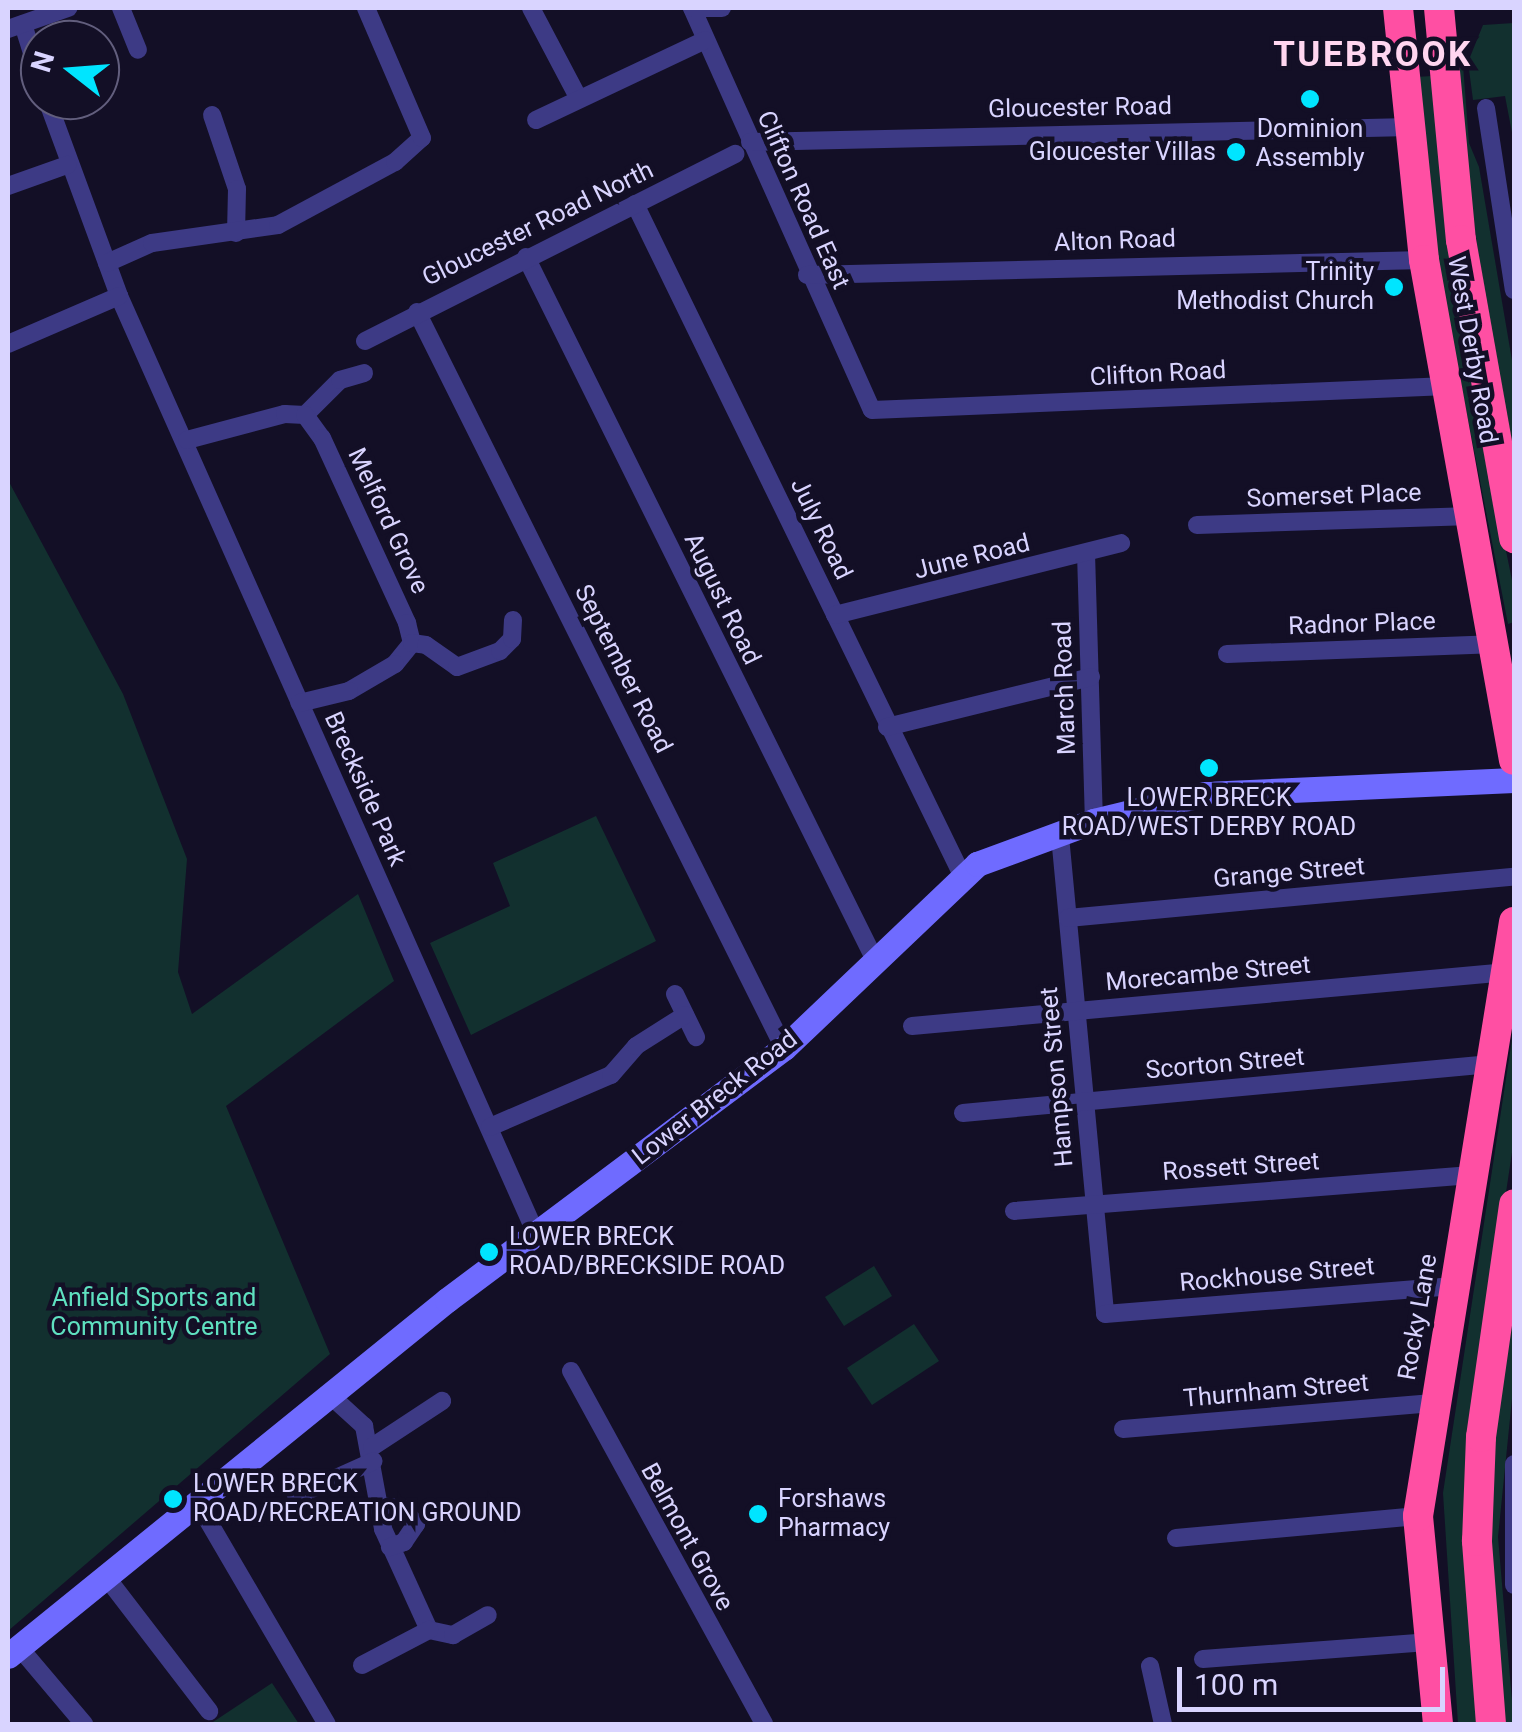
<!DOCTYPE html>
<html>
<head>
<meta charset="utf-8">
<style>
	body { margin:0 }
	#map { position:relative; width:1522px; height:1732px; overflow:hidden; background:#130f26; font-family:Roboto,sans-serif }
	div>[style] { position:absolute }
	.green>* { inset:0; background:#12302f }
	.street>* { height:18px; margin:-9px; padding:0 9px; transform-origin:9px; border-radius:9px; background:#3d3a85 }
	.secondary>* { height:25px; margin:-12.5px; padding:0 12.5px; transform-origin:12.5px; border-radius:12.5px; background:#6f6bff }
	.highway>* { height:30px; margin:-15px; padding:0 15px; transform-origin:15px; border-radius:15px; background:#ff4fa3 }
	.dots>* { width:28px; height:28px; translate:-50% -50%; box-sizing:border-box; border:5px solid #130f26; border-radius:50% }
	span { translate:-50% -50%; white-space:nowrap; text-align:center; line-height:1.15; -webkit-text-stroke:9px #130f26; paint-order:stroke }
	.street-label { font-size:25px; color:#d9d4ff }
	.poi-label { font-size:25px; color:#d9d4ff }
	.right { translate:-100% -50%; text-align:right }
	.left { translate:0 -50%; text-align:left }
	.park-label { font-size:25px; color:#5fe0c0 }
	.district-label { font-size:35px; color:#ffd6f0; font-weight:700; letter-spacing:2.5px }
	.frame { position:absolute; inset:0; border:10px solid #d9d4ff; pointer-events:none }
	.north { position:absolute; left:20px; top:20px; width:100px; height:100px; box-sizing:border-box; background:#130f26; border:2px solid #625e7d; border-radius:50%; rotate:287deg; font-size:28px; font-weight:700; line-height:40px; text-align:center; color:#d9d4ff }
	.north::after { content:''; display:block; margin:auto; width:35px; height:45px; background:#00e5ff; clip-path:polygon(50% 0,100% 100%,50% 72%,0 100%) }
	.scale { position:absolute; left:1177px; top:1667px; width:268px; height:45px; box-sizing:border-box; border:5px solid #d9d4ff; border-top:0; padding-left:12px; font-size:30px; line-height:35px; white-space:nowrap; color:#d9d4ff; -webkit-text-stroke:8px #130f26; paint-order:stroke }
</style>
</head>
<body>
<div id="map">
	<div class="green">
		<div style="clip-path:polygon(1514px 23px,1514px 143px,1505px 96px,1473px 100px,1468px 62px,1483px 25px)"></div>
		<div style="clip-path:polygon(1451px 65px,1463px 65px,1469px 143px,1479px 167px,1514px 372px,1514px 499px)"></div>
		<div style="clip-path:polygon(1432px 76px,1482px 433px,1514px 590px,1514px 622px,1508px 624px,1439px 271px,1416px 77px)"></div>
		<div style="clip-path:polygon(8px 480px,123px 694px,187px 859px,178px 972px,192px 1014px,358px 894px,394px 981px,226px 1106px,330px 1354px,8px 1631px)"></div>
		<div style="clip-path:polygon(596px 816px,656px 941px,471px 1035px,430px 943px,510px 906px,493px 863px)"></div>
		<div style="clip-path:polygon(1514px 1026px,1514px 1139px,1486px 1326px,1481px 1724px,1458px 1724px,1443px 1493px)"></div>
		<div style="clip-path:polygon(874px 1266px,892px 1296px,844px 1326px,825px 1297px)"></div>
		<div style="clip-path:polygon(1514px 1276px,1514px 1379px,1498px 1537px,1514px 1724px,1501px 1724px,1487px 1507px)"></div>
		<div style="clip-path:polygon(914px 1324px,939px 1361px,872px 1405px,847px 1368px)"></div>
		<div style="clip-path:polygon(272px 1683px,299px 1724px,210px 1724px)"></div>
	</div>
	<div class="street">
		<div style="left:121px;top:8px;width:45px;rotate:68deg"></div>
		<div style="left:531px;top:8px;width:103px;rotate:62.2deg"></div>
		<div style="left:692px;top:8px;width:440px;rotate:65.9deg"></div>
		<div style="left:872px;top:410px;width:576px;rotate:-2.39deg"></div>
		<div style="left:692px;top:8px;width:30px"></div>
		<div style="left:23px;top:24px;width:58px;rotate:72.8deg"></div>
		<div style="left:8px;top:29px;width:64px;rotate:-19.3deg"></div>
		<div style="left:47px;top:100px;width:209px;rotate:69.8deg"></div>
		<div style="left:119px;top:296px;width:1027px;rotate:66.03deg"></div>
		<div style="left:1486px;top:108px;width:184px;rotate:81.3deg"></div>
		<div style="left:212px;top:115px;width:78px;rotate:71.3deg"></div>
		<div style="left:237px;top:189px;width:44px;rotate:91.3deg"></div>
		<div style="left:536px;top:120px;width:187px;rotate:-25.3deg"></div>
		<div style="left:750px;top:142px;width:660px;rotate:-1.3deg"></div>
		<div style="left:8px;top:186px;width:63px;rotate:-19.6deg"></div>
		<div style="left:635px;top:204px;width:746px;rotate:64.02deg"></div>
		<div style="left:526px;top:257px;width:787px;rotate:63.6deg"></div>
		<div style="left:107px;top:263px;width:49px;rotate:-24deg"></div>
		<div style="left:152px;top:243px;width:127px;rotate:-8.1deg"></div>
		<div style="left:278px;top:225px;width:133px;rotate:-28.3deg"></div>
		<div style="left:395px;top:162px;width:36px;rotate:-42deg"></div>
		<div style="left:422px;top:138px;width:142px;rotate:-113.3deg"></div>
		<div style="left:807px;top:275px;width:617px;rotate:-1.39deg"></div>
		<div style="left:417px;top:312px;width:822px;rotate:63.5deg"></div>
		<div style="left:365px;top:341px;width:415px;rotate:-26.8deg"></div>
		<div style="left:8px;top:344px;width:121px;rotate:-23.4deg"></div>
		<div style="left:305px;top:415px;width:49px;rotate:-45deg"></div>
		<div style="left:340px;top:380px;width:25px;rotate:-16deg"></div>
		<div style="left:187px;top:440px;width:101px;rotate:-14.9deg"></div>
		<div style="left:285px;top:414px;width:20px;rotate:3deg"></div>
		<div style="left:305px;top:415px;width:29px;rotate:54deg"></div>
		<div style="left:322px;top:438px;width:204px;rotate:65.3deg"></div>
		<div style="left:407px;top:623px;width:21px;rotate:76deg"></div>
		<div style="left:412px;top:643px;width:27px;rotate:129deg"></div>
		<div style="left:395px;top:664px;width:53px;rotate:149.6deg"></div>
		<div style="left:349px;top:691px;width:51px;rotate:166.5deg"></div>
		<div style="left:1197px;top:525px;width:275px;rotate:-1.9deg"></div>
		<div style="left:1086px;top:553px;width:268px;rotate:88.3deg"></div>
		<div style="left:835px;top:615px;width:295px;rotate:-14.1deg"></div>
		<div style="left:412px;top:643px;width:14px;rotate:8deg"></div>
		<div style="left:426px;top:645px;width:38px;rotate:35deg"></div>
		<div style="left:457px;top:667px;width:46px;rotate:-20.4deg"></div>
		<div style="left:500px;top:651px;width:17px;rotate:-45deg"></div>
		<div style="left:512px;top:639px;width:19px;rotate:-87deg"></div>
		<div style="left:1227px;top:654px;width:271px;rotate:-2.1deg"></div>
		<div style="left:887px;top:727px;width:210px;rotate:-13.8deg"></div>
		<div style="left:1060px;top:836px;width:480px;rotate:84.6deg"></div>
		<div style="left:1105px;top:1314px;width:350px;rotate:-4.6deg"></div>
		<div style="left:1068px;top:918px;width:448px;rotate:-5.3deg"></div>
		<div style="left:675px;top:994px;width:48px;rotate:64deg"></div>
		<div style="left:912px;top:1026px;width:598px;rotate:-5.18deg"></div>
		<div style="left:963px;top:1113px;width:530px;rotate:-5.3deg"></div>
		<div style="left:490px;top:1127px;width:132px;rotate:-23.3deg"></div>
		<div style="left:611px;top:1075px;width:38px;rotate:-49deg"></div>
		<div style="left:636px;top:1046px;width:58px;rotate:-32.3deg"></div>
		<div style="left:1014px;top:1211px;width:459px;rotate:-4.5deg"></div>
		<div style="left:571px;top:1371px;width:402px;rotate:61.3deg"></div>
		<div style="left:331px;top:1396px;width:45px;rotate:42.3deg"></div>
		<div style="left:364px;top:1426px;width:105px;rotate:79.5deg"></div>
		<div style="left:383px;top:1529px;width:111px;rotate:65.5deg"></div>
		<div style="left:429px;top:1630px;width:25px;rotate:12deg"></div>
		<div style="left:453px;top:1635px;width:40px;rotate:-29.7deg"></div>
		<div style="left:1123px;top:1429px;width:311px;rotate:-4.8deg"></div>
		<div style="left:372px;top:1447px;width:84px;rotate:-33.3deg"></div>
		<div style="left:1514px;top:1464px;width:121px;rotate:90deg"></div>
		<div style="left:296px;top:1496px;width:85px;rotate:-24.2deg"></div>
		<div style="left:380px;top:1506px;width:23px;rotate:7deg"></div>
		<div style="left:403px;top:1509px;width:20px;rotate:49deg"></div>
		<div style="left:416px;top:1524px;width:22px;rotate:124deg"></div>
		<div style="left:404px;top:1542px;width:15px;rotate:160deg"></div>
		<div style="left:200px;top:1507px;width:251px;rotate:59.7deg"></div>
		<div style="left:1176px;top:1538px;width:243px;rotate:-5.2deg"></div>
		<div style="left:107px;top:1578px;width:168px;rotate:52.5deg"></div>
		<div style="left:19px;top:1647px;width:101px;rotate:49.8deg"></div>
		<div style="left:1203px;top:1659px;width:225px;rotate:-4.3deg"></div>
		<div style="left:362px;top:1665px;width:76px;rotate:-27.6deg"></div>
		<div style="left:1150px;top:1666px;width:59px;rotate:77.4deg"></div>
	</div>
	<div class="secondary">
		<div style="left:8px;top:1656px;width:565px;rotate:-39.04deg"></div>
		<div style="left:447px;top:1300px;width:421px;rotate:-36.8deg"></div>
		<div style="left:784px;top:1048px;width:267px;rotate:-43.6deg"></div>
		<div style="left:977px;top:864px;width:125px;rotate:-20.2deg"></div>
		<div style="left:1094px;top:821px;width:114px;rotate:-13.7deg"></div>
		<div style="left:1205px;top:794px;width:309px;rotate:-2.6deg"></div>
	</div>
	<div class="highway">
		<div style="left:1398px;top:8px;width:253px;rotate:84.1deg"></div>
		<div style="left:1424px;top:260px;width:508px;rotate:79.8deg"></div>
		<div style="left:1439px;top:8px;width:233px;rotate:84.6deg"></div>
		<div style="left:1461px;top:240px;width:303px;rotate:79.9deg"></div>
		<div style="left:1438px;top:1724px;width:209px;rotate:-95.5deg"></div>
		<div style="left:1418px;top:1516px;width:602px;rotate:-80.82deg"></div>
		<div style="left:1491px;top:1724px;width:184px;rotate:-94.4deg"></div>
		<div style="left:1477px;top:1541px;width:104px;rotate:-87.8deg"></div>
		<div style="left:1481px;top:1437px;width:235px;rotate:-81.9deg"></div>
	</div>
	<div class="dots">
		<div style="left:1310px;top:99px;background:#00e5ff"></div>
		<div style="left:1236px;top:152px;background:#00e5ff"></div>
		<div style="left:1394px;top:287px;background:#00e5ff"></div>
		<div style="left:1209px;top:768px;background:#00e5ff"></div>
		<div style="left:489px;top:1252px;background:#00e5ff"></div>
		<div style="left:173px;top:1499px;background:#00e5ff"></div>
		<div style="left:758px;top:1514px;background:#00e5ff"></div>
	</div>
	<div class="street-label">
		<span style="left:1080px;top:108px;rotate:-1deg">Gloucester Road</span>
		<span style="left:803px;top:200px;rotate:66deg">Clifton Road East</span>
		<span style="left:538px;top:224px;rotate:-26deg">Gloucester Road North</span>
		<span style="left:1115px;top:241px;rotate:-2deg">Alton Road</span>
		<span style="left:1472px;top:350px;rotate:80deg">West Derby Road</span>
		<span style="left:1158px;top:374px;rotate:-3deg">Clifton Road</span>
		<span style="left:1334px;top:496px;rotate:-2deg">Somerset Place</span>
		<span style="left:388px;top:521px;rotate:65deg">Melford Grove</span>
		<span style="left:821px;top:529px;rotate:64deg">July Road</span>
		<span style="left:972px;top:557px;rotate:-14deg">June Road</span>
		<span style="left:722px;top:599px;rotate:64deg">August Road</span>
		<span style="left:1362px;top:624px;rotate:-2deg">Radnor Place</span>
		<span style="left:623px;top:669px;rotate:63deg">September Road</span>
		<span style="left:1065px;top:688px;rotate:-92deg">March Road</span>
		<span style="left:365px;top:789px;rotate:66deg">Breckside Park</span>
		<span style="left:1289px;top:873px;rotate:-5deg">Grange Street</span>
		<span style="left:1208px;top:974px;rotate:-5deg">Morecambe Street</span>
		<span style="left:1225px;top:1064px;rotate:-5deg">Scorton Street</span>
		<span style="left:1057px;top:1077px;rotate:-95deg">Hampson Street</span>
		<span style="left:715px;top:1098px;rotate:-38deg">Lower Breck Road</span>
		<span style="left:1241px;top:1167px;rotate:-4deg">Rossett Street</span>
		<span style="left:1277px;top:1275px;rotate:-5deg">Rockhouse Street</span>
		<span style="left:1418px;top:1317px;rotate:-80deg">Rocky Lane</span>
		<span style="left:1276px;top:1391px;rotate:-5deg">Thurnham Street</span>
		<span style="left:687px;top:1537px;rotate:61deg">Belmont Grove</span>
	</div>
	<div class="poi-label">
		<span style="left:1310px;top:144px">Dominion<br>Assembly</span>
		<span class="right" style="left:1216px;top:152px">Gloucester Villas</span>
		<span class="right" style="left:1374px;top:287px">Trinity<br>Methodist Church</span>
		<span style="left:1209px;top:813px">LOWER BRECK<br>ROAD/WEST DERBY ROAD</span>
		<span class="left" style="left:509px;top:1252px">LOWER BRECK<br>ROAD/BRECKSIDE ROAD</span>
		<span class="left" style="left:193px;top:1499px">LOWER BRECK<br>ROAD/RECREATION GROUND</span>
		<span class="left" style="left:778px;top:1514px">Forshaws<br>Pharmacy</span>
	</div>
	<div class="park-label">
		<span style="left:154px;top:1313px">Anfield Sports and<br>Community Centre</span>
	</div>
	<div class="district-label">
		<span style="left:1373px;top:55px">TUEBROOK</span>
	</div>
	<div class="frame"></div>
	<div class="north">N</div>
	<div class="scale">100 m</div>
</div>
</body>
</html>
